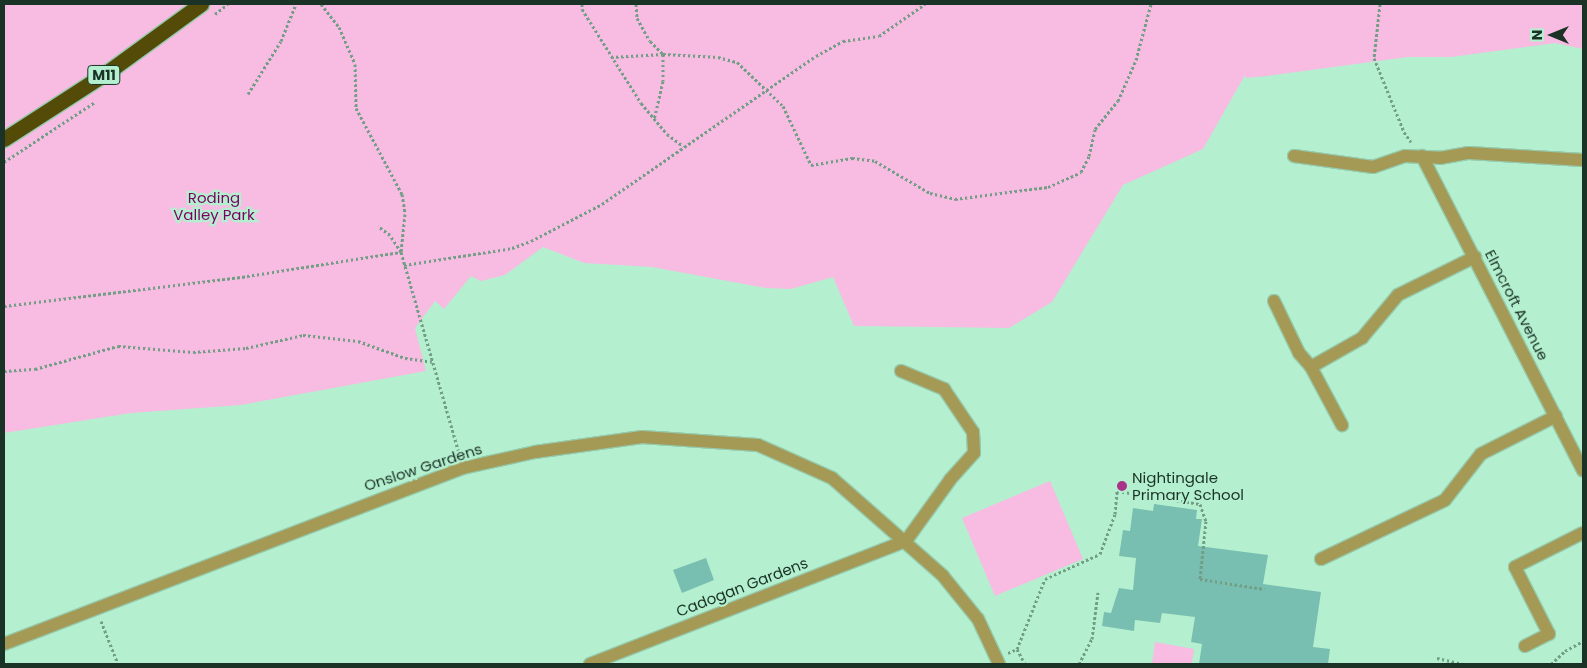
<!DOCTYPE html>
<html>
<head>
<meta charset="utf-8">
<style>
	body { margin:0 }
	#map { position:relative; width:1587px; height:668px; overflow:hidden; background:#b4f0cf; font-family:Poppins,sans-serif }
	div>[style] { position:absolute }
	.green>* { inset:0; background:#f8bbe2 }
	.building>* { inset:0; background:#78bfb1 }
	.path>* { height:3px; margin-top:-1.5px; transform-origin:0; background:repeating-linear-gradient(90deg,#729e86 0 2.5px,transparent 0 5px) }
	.roads { filter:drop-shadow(1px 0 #95caad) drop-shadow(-1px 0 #95caad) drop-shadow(0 1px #95caad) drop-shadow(0 -1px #95caad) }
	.minor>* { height:12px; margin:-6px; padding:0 6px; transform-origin:6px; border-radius:6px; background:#a59a55 }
	.motorway>* { height:15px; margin:-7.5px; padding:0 7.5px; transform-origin:7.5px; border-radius:7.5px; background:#544b08 }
	.dots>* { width:14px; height:14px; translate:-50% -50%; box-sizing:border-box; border:2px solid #b4f0cf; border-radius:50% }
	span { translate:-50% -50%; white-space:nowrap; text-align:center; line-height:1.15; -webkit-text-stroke:4.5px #b4f0cf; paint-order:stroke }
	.shield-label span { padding:1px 4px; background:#b4f0cf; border:1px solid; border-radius:4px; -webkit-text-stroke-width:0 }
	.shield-label { font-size:14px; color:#1b3226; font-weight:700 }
	.park-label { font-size:15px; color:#7c0062 }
	.street-label { font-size:15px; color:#1b3226 }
	.poi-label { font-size:15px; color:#1b3226 }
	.left { translate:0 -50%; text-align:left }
	.frame { position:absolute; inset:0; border:5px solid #1b3226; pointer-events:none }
	.north { position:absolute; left:1527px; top:10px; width:50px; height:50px; -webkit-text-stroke:4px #b4f0cf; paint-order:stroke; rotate:270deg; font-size:14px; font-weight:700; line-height:20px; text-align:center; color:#1b3226 }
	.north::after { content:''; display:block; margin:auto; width:18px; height:22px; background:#1b3226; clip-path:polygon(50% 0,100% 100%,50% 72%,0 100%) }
</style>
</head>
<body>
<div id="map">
	<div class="green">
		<div style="clip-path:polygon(4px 4px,1583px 4px,1583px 49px,1555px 43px,1451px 57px,1408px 57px,1267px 76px,1246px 78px,1245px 75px,1203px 149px,1123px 185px,1052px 302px,1009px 328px,854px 326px,833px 277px,791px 289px,766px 288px,652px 267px,584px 263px,543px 247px,505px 275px,481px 281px,471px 276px,444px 309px,435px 301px,415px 328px,426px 371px,241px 405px,131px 413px,4px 433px)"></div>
		<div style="clip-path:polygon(1050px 481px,1083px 559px,995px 596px,962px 518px)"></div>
		<div style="clip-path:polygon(1155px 642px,1194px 649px,1192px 664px,1152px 664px)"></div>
	</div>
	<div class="building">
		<div style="clip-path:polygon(1154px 504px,1197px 510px,1196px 519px,1202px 519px,1198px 546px,1268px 555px,1263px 584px,1321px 592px,1313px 647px,1330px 649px,1328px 664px,1199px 664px,1202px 644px,1191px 642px,1195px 617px,1162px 613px,1160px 623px,1135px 620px,1134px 631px,1102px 626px,1104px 612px,1111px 613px,1119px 588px,1133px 590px,1136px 558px,1119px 556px,1123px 530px,1130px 531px,1133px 508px,1153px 511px)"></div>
		<div style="clip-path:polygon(706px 558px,714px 580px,682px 593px,673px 570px)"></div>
	</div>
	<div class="path">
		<div style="left:321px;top:4px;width:29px;rotate:52deg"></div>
		<div style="left:339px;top:27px;width:40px;rotate:66.6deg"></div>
		<div style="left:355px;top:64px;width:44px;rotate:88.7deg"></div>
		<div style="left:356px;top:108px;width:98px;rotate:61.9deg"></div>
		<div style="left:402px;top:194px;width:20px;rotate:81deg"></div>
		<div style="left:405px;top:214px;width:38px;rotate:96deg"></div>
		<div style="left:401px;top:252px;width:209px;rotate:73.9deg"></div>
		<div style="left:582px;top:4px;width:5px;rotate:90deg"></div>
		<div style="left:582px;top:9px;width:111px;rotate:57.9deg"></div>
		<div style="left:641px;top:103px;width:40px;rotate:50deg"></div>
		<div style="left:667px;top:134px;width:20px;rotate:37deg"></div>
		<div style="left:636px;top:4px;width:14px;rotate:86deg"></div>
		<div style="left:637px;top:18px;width:26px;rotate:61deg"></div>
		<div style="left:650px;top:41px;width:18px;rotate:45deg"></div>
		<div style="left:663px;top:54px;width:55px;rotate:3.1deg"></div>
		<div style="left:718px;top:57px;width:20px;rotate:15deg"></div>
		<div style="left:737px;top:62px;width:64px;rotate:43.7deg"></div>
		<div style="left:783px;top:106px;width:65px;rotate:64.6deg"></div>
		<div style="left:811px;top:165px;width:42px;rotate:-9.7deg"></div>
		<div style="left:852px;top:158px;width:23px;rotate:7deg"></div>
		<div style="left:875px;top:161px;width:64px;rotate:30.2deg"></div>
		<div style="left:930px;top:193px;width:26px;rotate:13deg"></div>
		<div style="left:955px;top:199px;width:94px;rotate:-7.4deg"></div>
		<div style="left:1048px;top:187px;width:36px;rotate:-24deg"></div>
		<div style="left:1081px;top:172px;width:18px;rotate:-63deg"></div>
		<div style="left:1089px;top:156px;width:28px;rotate:-77deg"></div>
		<div style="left:1095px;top:129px;width:36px;rotate:-51deg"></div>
		<div style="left:1118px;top:101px;width:45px;rotate:-66.3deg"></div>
		<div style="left:1136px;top:60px;width:58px;rotate:-75deg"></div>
		<div style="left:1380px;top:4px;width:54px;rotate:96.3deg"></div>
		<div style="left:1374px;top:58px;width:80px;rotate:67.9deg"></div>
		<div style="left:1404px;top:132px;width:12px;rotate:55deg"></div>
		<div style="left:215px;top:14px;width:16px;rotate:-38deg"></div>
		<div style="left:611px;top:57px;width:52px;rotate:-3.3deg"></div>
		<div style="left:663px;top:54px;width:27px;rotate:90deg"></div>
		<div style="left:663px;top:81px;width:39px;rotate:103deg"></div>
		<div style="left:248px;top:94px;width:62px;rotate:-58.1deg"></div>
		<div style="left:281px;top:41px;width:40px;rotate:-68deg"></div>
		<div style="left:4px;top:162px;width:109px;rotate:-33.4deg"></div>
		<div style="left:404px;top:265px;width:109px;rotate:-8.9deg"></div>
		<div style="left:512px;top:248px;width:20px;rotate:-20deg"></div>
		<div style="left:531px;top:241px;width:80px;rotate:-27.5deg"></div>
		<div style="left:602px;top:204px;width:260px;rotate:-34.7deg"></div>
		<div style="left:816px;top:56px;width:31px;rotate:-29deg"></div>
		<div style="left:843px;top:41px;width:36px;rotate:-8deg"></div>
		<div style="left:879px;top:36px;width:56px;rotate:-34.8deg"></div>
		<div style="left:4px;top:306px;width:245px;rotate:-7deg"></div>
		<div style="left:247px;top:276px;width:156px;rotate:-8.9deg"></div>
		<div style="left:401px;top:252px;width:20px;rotate:-123deg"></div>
		<div style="left:390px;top:235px;width:15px;rotate:-143deg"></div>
		<div style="left:4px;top:371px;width:31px;rotate:-4deg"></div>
		<div style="left:35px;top:369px;width:86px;rotate:-15.5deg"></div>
		<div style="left:118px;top:346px;width:75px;rotate:4.6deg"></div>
		<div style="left:193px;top:352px;width:53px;rotate:-4.3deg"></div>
		<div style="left:246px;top:348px;width:58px;rotate:-12.8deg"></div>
		<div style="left:303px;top:335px;width:55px;rotate:6.2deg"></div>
		<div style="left:358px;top:341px;width:50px;rotate:19.9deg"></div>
		<div style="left:405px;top:358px;width:27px;rotate:8deg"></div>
		<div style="left:101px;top:621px;width:46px;rotate:68.4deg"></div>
		<div style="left:1017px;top:649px;width:17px;rotate:62deg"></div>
		<div style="left:1008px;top:653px;width:10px;rotate:-24deg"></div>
		<div style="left:1017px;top:649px;width:75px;rotate:-68.2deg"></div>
		<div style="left:1045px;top:579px;width:60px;rotate:-24.4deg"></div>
		<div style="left:1100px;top:554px;width:43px;rotate:-69.4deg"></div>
		<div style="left:1115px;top:514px;width:23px;rotate:-85deg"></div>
		<div style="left:1117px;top:491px;width:84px;rotate:8.9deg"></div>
		<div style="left:1200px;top:504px;width:18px;rotate:71deg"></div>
		<div style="left:1206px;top:521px;width:58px;rotate:95.9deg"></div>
		<div style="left:1200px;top:579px;width:65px;rotate:8.9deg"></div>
		<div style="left:1437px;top:658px;width:27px;rotate:13deg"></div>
		<div style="left:1079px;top:664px;width:28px;rotate:-63deg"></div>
		<div style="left:1092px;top:639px;width:47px;rotate:-82.7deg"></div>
		<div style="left:1551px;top:664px;width:19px;rotate:-43deg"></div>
		<div style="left:1565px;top:651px;width:21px;rotate:-29deg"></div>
	</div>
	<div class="roads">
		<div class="minor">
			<div style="left:1294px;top:156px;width:80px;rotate:7.9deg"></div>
			<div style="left:1373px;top:167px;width:34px;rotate:-19deg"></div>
			<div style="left:1405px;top:156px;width:35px;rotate:3deg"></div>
			<div style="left:1440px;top:158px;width:29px;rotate:-10deg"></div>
			<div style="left:1469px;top:153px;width:114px;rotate:3.5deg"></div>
			<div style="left:1422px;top:156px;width:353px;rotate:62.9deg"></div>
			<div style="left:1274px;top:301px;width:58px;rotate:64.3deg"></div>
			<div style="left:1299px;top:353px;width:18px;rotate:49deg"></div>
			<div style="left:1311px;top:367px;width:66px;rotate:61.9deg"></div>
			<div style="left:1311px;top:367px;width:59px;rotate:-29.6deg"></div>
			<div style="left:1362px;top:338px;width:56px;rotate:-50.1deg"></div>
			<div style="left:1398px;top:295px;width:86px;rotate:-26.3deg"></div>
			<div style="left:901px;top:371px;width:47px;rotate:22.7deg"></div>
			<div style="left:944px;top:389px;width:52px;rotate:56deg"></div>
			<div style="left:973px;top:432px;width:21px;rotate:87deg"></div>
			<div style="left:974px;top:453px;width:36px;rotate:132deg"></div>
			<div style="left:950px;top:480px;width:75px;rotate:125.8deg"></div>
			<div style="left:1321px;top:559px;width:137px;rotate:-25.4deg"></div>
			<div style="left:1445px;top:500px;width:58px;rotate:-52deg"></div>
			<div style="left:1481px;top:454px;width:84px;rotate:-26.9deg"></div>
			<div style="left:4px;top:644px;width:492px;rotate:-21deg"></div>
			<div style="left:463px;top:468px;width:74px;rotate:-12.5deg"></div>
			<div style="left:535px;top:452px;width:108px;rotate:-8deg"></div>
			<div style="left:642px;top:437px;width:116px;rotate:3.9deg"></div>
			<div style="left:758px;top:445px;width:81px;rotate:24deg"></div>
			<div style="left:832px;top:478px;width:148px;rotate:41.4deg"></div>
			<div style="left:943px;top:576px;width:55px;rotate:50.9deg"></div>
			<div style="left:978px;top:619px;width:50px;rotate:65deg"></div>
			<div style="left:1525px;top:646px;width:27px;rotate:-27deg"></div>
			<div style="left:1549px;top:634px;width:75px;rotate:-116.9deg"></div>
			<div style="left:1515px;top:567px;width:76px;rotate:-26.6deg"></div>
			<div style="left:590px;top:664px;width:339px;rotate:-21.3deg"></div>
		</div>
		<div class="motorway">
			<div style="left:4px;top:139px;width:125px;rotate:-32.9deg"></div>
			<div style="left:109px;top:71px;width:114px;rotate:-36.1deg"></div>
		</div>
	</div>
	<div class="dots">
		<div style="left:1122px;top:486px;background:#aa338a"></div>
	</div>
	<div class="shield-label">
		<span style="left:104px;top:75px">M11</span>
	</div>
	<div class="park-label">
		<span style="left:214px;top:206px">Roding<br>Valley Park</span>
	</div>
	<div class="street-label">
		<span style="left:1517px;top:305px;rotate:63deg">Elmcroft Avenue</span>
		<span style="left:423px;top:467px;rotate:-18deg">Onslow Gardens</span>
		<span style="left:742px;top:587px;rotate:-21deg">Cadogan Gardens</span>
	</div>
	<div class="poi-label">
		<span class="left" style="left:1132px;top:486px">Nightingale<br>Primary School</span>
	</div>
	<div class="frame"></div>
	<div class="north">N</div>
</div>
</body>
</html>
